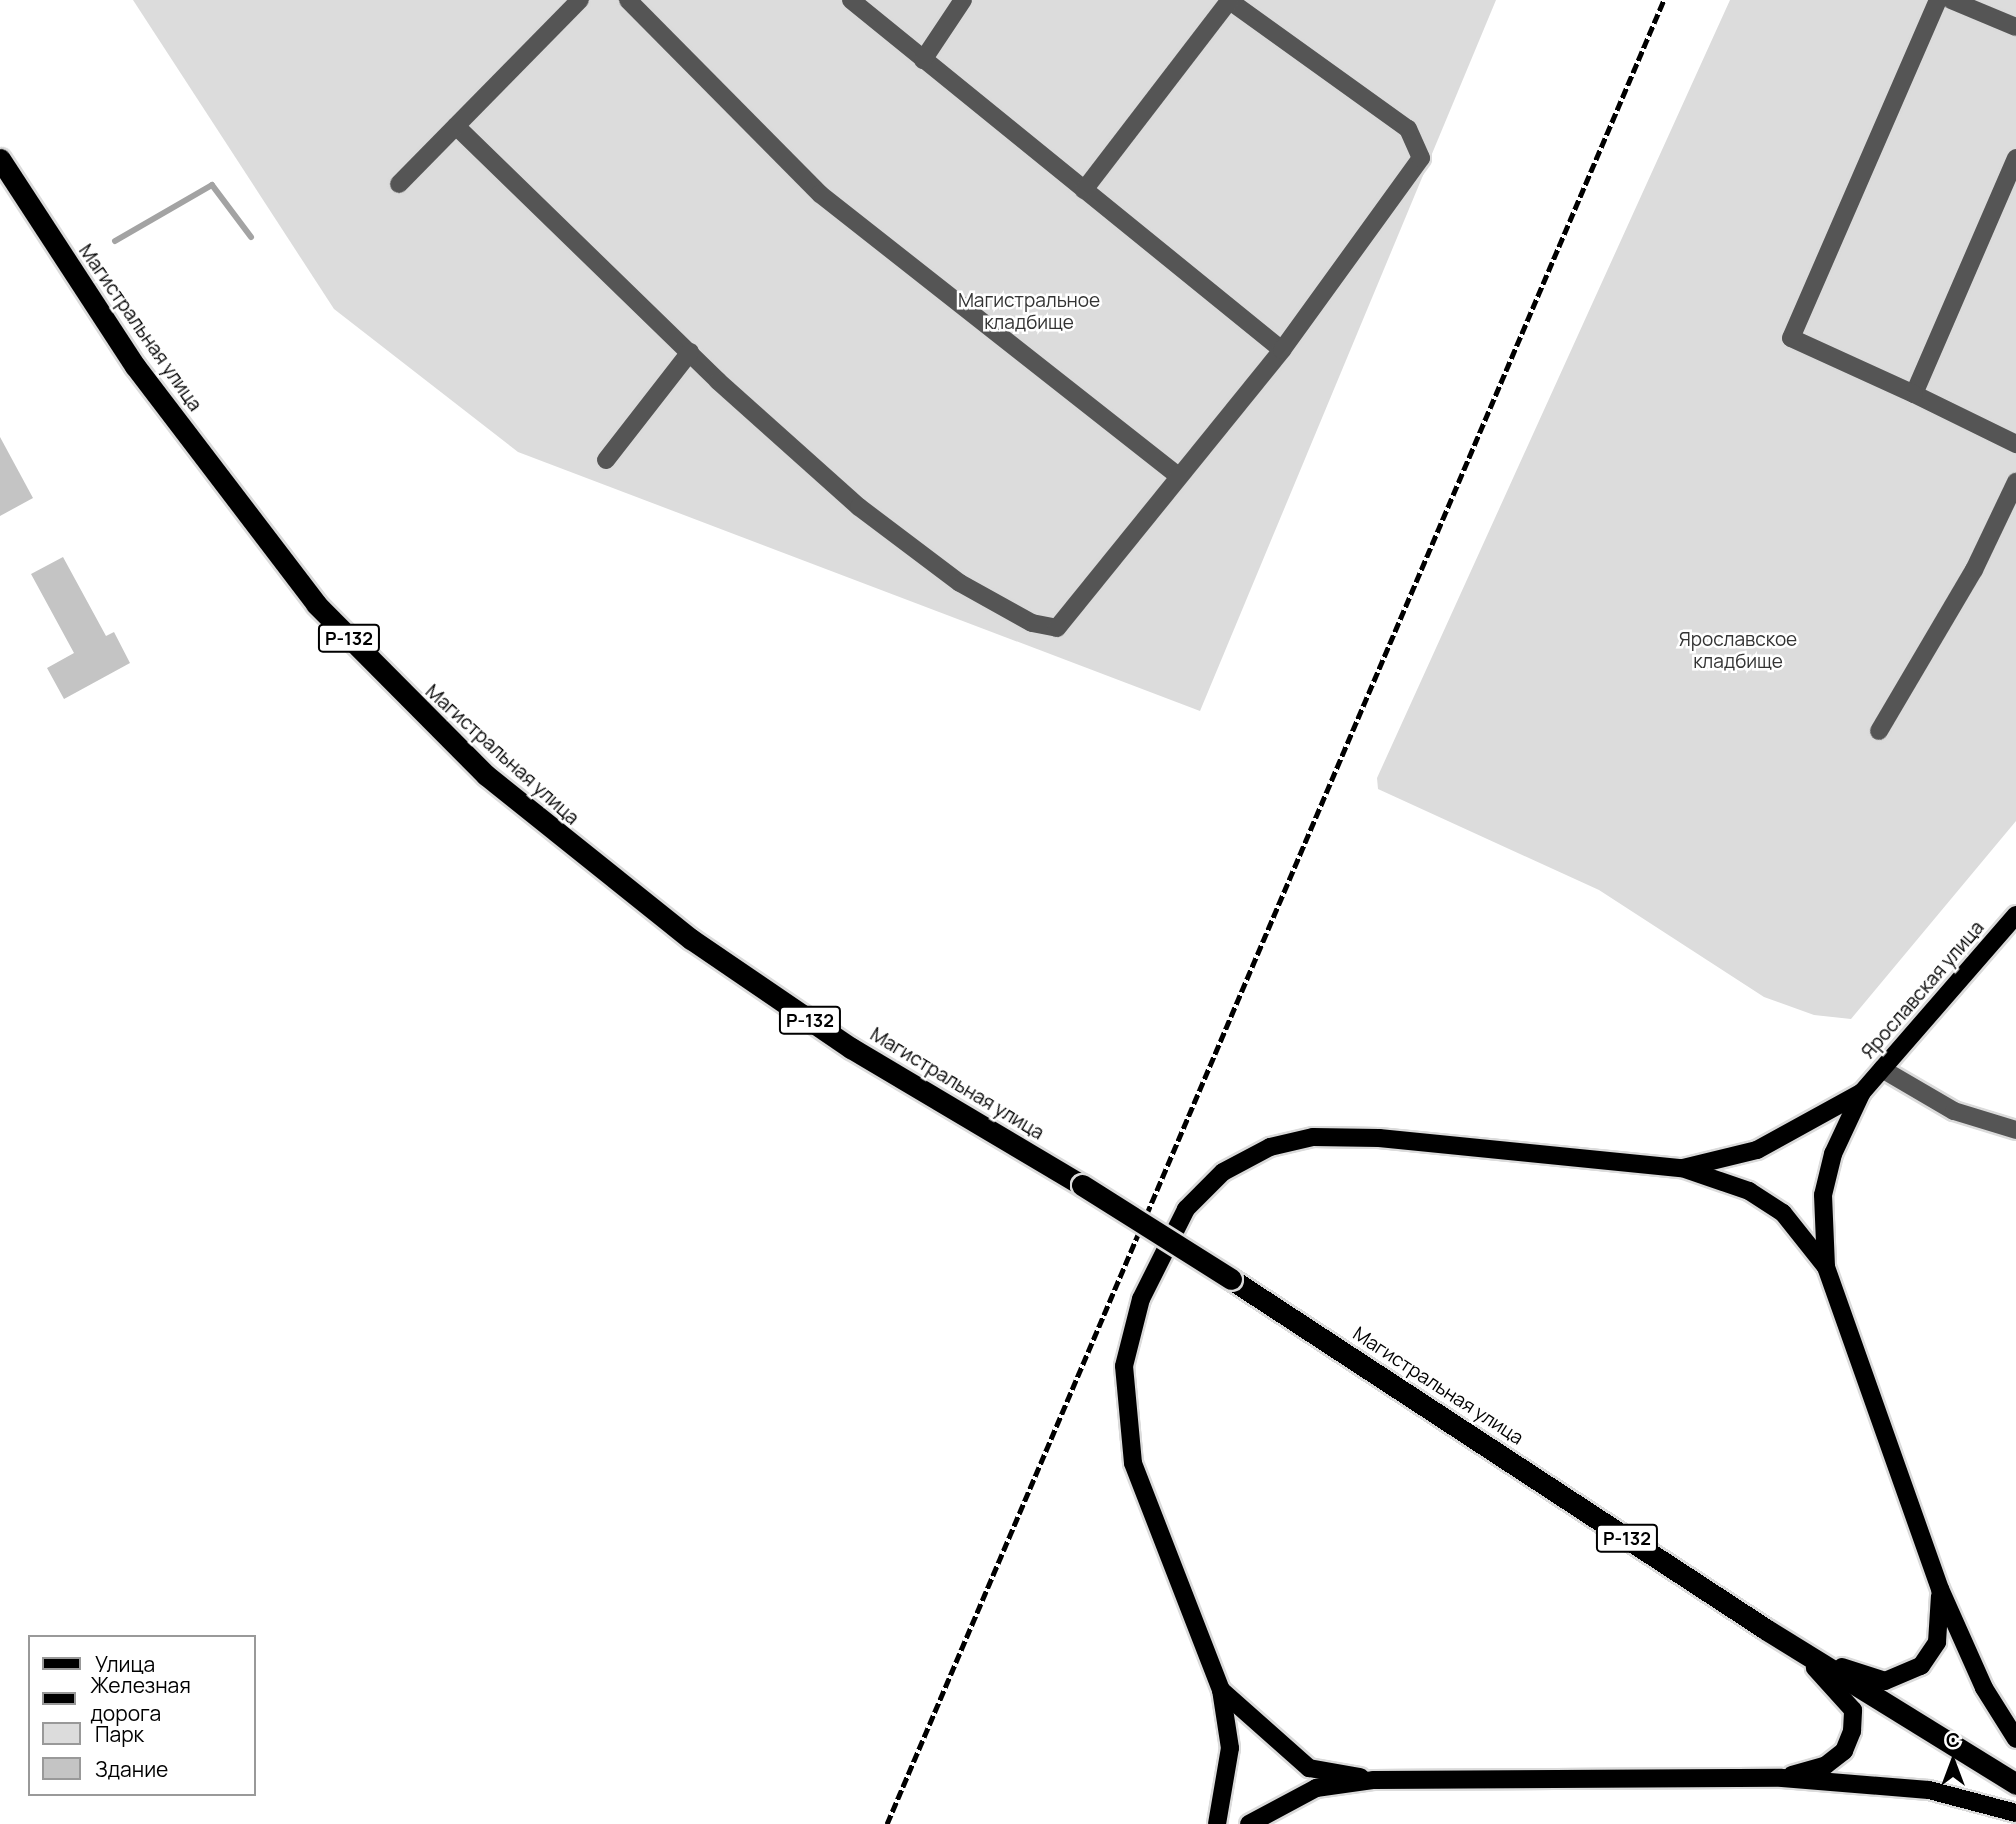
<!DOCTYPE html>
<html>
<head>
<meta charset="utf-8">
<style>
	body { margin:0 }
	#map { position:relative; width:2016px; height:1824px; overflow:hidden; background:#fff; font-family:Manrope,sans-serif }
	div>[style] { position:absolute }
	.green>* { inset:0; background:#dcdcdc }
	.stream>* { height:6px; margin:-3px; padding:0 3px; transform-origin:3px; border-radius:3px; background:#a3a3a3 }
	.building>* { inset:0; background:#c4c4c4 }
	.roads { filter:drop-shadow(2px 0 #dbdbdb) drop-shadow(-2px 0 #dbdbdb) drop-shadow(0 2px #dbdbdb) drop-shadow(0 -2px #dbdbdb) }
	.minor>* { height:18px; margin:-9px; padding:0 9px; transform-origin:9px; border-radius:9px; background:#555 }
	.major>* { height:18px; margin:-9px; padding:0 9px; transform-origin:9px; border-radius:9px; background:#000 }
	.highway>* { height:21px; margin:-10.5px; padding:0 10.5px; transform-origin:10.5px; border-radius:10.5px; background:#000 }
	.rail>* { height:5px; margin-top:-2.5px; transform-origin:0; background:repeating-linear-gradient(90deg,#000 0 10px,transparent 0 13.5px) }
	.bridges { filter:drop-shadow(2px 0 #dbdbdb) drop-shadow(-2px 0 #dbdbdb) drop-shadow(0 2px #dbdbdb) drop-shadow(0 -2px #dbdbdb) }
	.highway-bridge>* { height:21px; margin:-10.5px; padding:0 10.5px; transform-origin:10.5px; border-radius:10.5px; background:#000 }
	span { translate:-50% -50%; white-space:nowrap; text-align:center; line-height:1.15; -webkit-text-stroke:5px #fff; paint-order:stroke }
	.shield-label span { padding:2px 5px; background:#fff; border:2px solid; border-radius:5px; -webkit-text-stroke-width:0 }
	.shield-label { font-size:18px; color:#000; font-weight:700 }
	.park-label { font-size:19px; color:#333 }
	.street-label { font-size:19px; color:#000 }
	.legend { position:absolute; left:28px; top:1635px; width:228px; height:161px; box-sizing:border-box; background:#fff; border:2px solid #999; margin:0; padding:9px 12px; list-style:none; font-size:21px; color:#000 }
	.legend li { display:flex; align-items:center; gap:14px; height:35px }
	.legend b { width:35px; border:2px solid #999 }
	.north { position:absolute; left:1918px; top:1726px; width:70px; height:70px; -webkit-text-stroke:5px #fff; paint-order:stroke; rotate:0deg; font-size:19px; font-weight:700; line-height:28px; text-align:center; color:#000 }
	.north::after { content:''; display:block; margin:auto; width:24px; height:32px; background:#000; clip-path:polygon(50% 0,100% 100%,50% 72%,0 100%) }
</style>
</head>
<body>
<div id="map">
	<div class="green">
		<div style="clip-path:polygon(133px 0,1496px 0,1200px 711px,518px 452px,334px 309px)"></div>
		<div style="clip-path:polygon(1730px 0,2016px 0,2016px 821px,1851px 1019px,1814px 1015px,1764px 997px,1599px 890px,1378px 789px,1377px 778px)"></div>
	</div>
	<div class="stream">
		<div style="left:115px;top:241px;width:112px;rotate:-30deg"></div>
		<div style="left:212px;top:185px;width:65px;rotate:53.1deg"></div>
	</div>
	<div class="building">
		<div style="clip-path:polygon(0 437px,33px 498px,0 516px)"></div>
		<div style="clip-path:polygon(63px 557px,106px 636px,114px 632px,130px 663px,64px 699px,47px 668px,74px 653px,31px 574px)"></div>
	</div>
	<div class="roads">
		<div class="minor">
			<div style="left:628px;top:0;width:273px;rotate:45.3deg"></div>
			<div style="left:820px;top:194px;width:454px;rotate:38.2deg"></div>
			<div style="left:851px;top:0;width:555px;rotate:39.08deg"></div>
			<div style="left:1951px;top:0;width:70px;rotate:22.6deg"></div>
			<div style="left:923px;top:60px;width:72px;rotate:-56.3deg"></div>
			<div style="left:456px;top:126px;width:366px;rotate:44.2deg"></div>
			<div style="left:718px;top:381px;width:189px;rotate:41.8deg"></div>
			<div style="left:859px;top:507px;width:126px;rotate:37deg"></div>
			<div style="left:960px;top:583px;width:82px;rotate:29.1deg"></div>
			<div style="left:1032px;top:623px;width:25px;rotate:11deg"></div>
			<div style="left:1057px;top:628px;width:358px;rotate:-51deg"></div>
			<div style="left:1282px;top:350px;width:237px;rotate:-54.1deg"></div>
			<div style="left:1421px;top:158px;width:32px;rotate:-114deg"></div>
			<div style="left:1408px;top:129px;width:219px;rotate:-144.3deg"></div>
			<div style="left:2016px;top:158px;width:257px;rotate:113.4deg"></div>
			<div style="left:1914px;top:394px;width:114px;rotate:26.1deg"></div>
			<div style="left:399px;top:184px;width:258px;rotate:-45.5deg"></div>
			<div style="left:1084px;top:190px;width:240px;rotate:-52.5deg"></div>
			<div style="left:1914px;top:394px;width:135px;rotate:-155.5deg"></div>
			<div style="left:1791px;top:338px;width:369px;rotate:-66.5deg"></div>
			<div style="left:606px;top:460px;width:137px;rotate:-52.1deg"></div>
			<div style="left:1879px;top:731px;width:187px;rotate:-59.5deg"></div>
			<div style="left:1974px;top:570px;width:98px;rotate:-64.5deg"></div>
			<div style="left:1882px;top:1069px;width:83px;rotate:30.3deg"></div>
			<div style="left:1954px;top:1111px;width:65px;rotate:17deg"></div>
		</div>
		<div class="major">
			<div style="left:2016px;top:915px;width:235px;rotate:131deg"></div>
			<div style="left:1862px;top:1092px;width:68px;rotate:115.1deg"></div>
			<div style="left:1833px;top:1154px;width:42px;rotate:103.7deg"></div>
			<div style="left:1823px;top:1195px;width:72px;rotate:87.6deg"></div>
			<div style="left:1826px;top:1267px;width:342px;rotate:70.5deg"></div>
			<div style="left:1940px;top:1589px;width:108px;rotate:66deg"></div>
			<div style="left:1984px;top:1688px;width:60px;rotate:57.9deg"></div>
			<div style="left:1683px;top:1168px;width:76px;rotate:-13.7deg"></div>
			<div style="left:1757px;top:1150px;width:120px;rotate:-28.9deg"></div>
			<div style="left:1842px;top:1667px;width:45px;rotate:18deg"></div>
			<div style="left:1885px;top:1681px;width:39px;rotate:-23deg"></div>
			<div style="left:1921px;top:1666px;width:29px;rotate:-56deg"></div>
			<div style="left:1937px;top:1642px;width:46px;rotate:-86.3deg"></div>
			<div style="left:1221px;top:1690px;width:118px;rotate:41.6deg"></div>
			<div style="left:1309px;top:1768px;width:52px;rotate:10deg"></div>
			<div style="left:1792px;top:1775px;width:35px;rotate:-16deg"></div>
			<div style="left:1826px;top:1765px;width:23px;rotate:-38deg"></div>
			<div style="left:1844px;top:1751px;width:22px;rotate:-68deg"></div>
			<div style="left:1852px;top:1731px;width:21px;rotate:-87deg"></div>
			<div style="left:1853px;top:1710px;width:57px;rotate:-132.1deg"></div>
			<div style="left:1217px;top:1824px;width:77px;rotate:-80.3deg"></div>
			<div style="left:1230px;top:1748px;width:59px;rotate:-98.8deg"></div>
			<div style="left:1221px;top:1690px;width:243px;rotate:-111.2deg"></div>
			<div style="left:1133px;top:1463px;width:97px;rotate:-95.3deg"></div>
			<div style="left:1124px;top:1366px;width:69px;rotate:-75.8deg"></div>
			<div style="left:1141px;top:1299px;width:101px;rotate:-63.4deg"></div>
			<div style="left:1186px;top:1209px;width:52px;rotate:-45deg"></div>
			<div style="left:1223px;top:1172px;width:53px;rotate:-28deg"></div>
			<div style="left:1270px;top:1147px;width:44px;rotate:-13.1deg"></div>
			<div style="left:1313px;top:1137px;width:66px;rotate:0.9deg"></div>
			<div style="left:1379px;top:1138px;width:304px;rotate:5.7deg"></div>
			<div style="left:1682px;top:1168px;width:71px;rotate:18.9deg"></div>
			<div style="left:1749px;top:1191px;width:40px;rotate:32.9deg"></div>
			<div style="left:1783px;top:1213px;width:69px;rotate:51.5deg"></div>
			<div style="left:1249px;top:1824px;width:76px;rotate:-28.2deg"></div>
			<div style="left:1316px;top:1788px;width:59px;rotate:-7.9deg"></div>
			<div style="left:1374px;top:1780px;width:408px;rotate:-0.3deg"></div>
			<div style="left:1782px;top:1778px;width:147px;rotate:4.7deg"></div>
			<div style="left:1929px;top:1790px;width:90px;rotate:14.8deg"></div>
		</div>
		<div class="highway">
			<div style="left:0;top:159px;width:247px;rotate:56.9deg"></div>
			<div style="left:135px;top:366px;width:299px;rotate:52.7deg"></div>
			<div style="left:316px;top:604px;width:241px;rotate:45.2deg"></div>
			<div style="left:486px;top:775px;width:263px;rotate:38.7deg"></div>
			<div style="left:691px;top:939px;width:194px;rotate:34.3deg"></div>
			<div style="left:851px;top:1048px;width:269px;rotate:30.7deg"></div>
			<div style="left:1231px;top:1279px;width:641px;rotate:33.22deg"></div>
			<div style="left:1767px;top:1630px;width:293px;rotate:31.7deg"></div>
		</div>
	</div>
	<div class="rail">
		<div style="left:887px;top:1824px;width:1983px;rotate:-66.93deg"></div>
	</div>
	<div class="bridges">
		<div class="highway-bridge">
			<div style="left:1082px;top:1185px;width:176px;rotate:32.2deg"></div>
		</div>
	</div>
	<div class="shield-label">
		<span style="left:349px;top:638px">Р-132</span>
		<span style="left:810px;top:1020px">Р-132</span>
		<span style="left:1627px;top:1538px">Р-132</span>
	</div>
	<div class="park-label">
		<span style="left:1029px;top:312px">Магистральное<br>кладбище</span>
		<span style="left:1738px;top:651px">Ярославское<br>кладбище</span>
	</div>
	<div class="street-label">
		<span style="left:140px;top:328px;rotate:55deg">Магистральная улица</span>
		<span style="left:502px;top:755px;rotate:42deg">Магистральная улица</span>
		<span style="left:1923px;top:990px;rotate:-49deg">Ярославская улица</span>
		<span style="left:957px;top:1084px;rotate:31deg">Магистральная улица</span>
		<span style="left:1438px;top:1386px;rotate:33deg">Магистральная улица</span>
	</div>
	<ul class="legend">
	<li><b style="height:9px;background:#000"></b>Улица</li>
	<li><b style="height:9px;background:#000"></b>Железная дорога</li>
	<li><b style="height:19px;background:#dcdcdc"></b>Парк</li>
	<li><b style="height:19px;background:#c4c4c4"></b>Здание</li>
	</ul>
	<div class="north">С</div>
</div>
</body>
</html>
